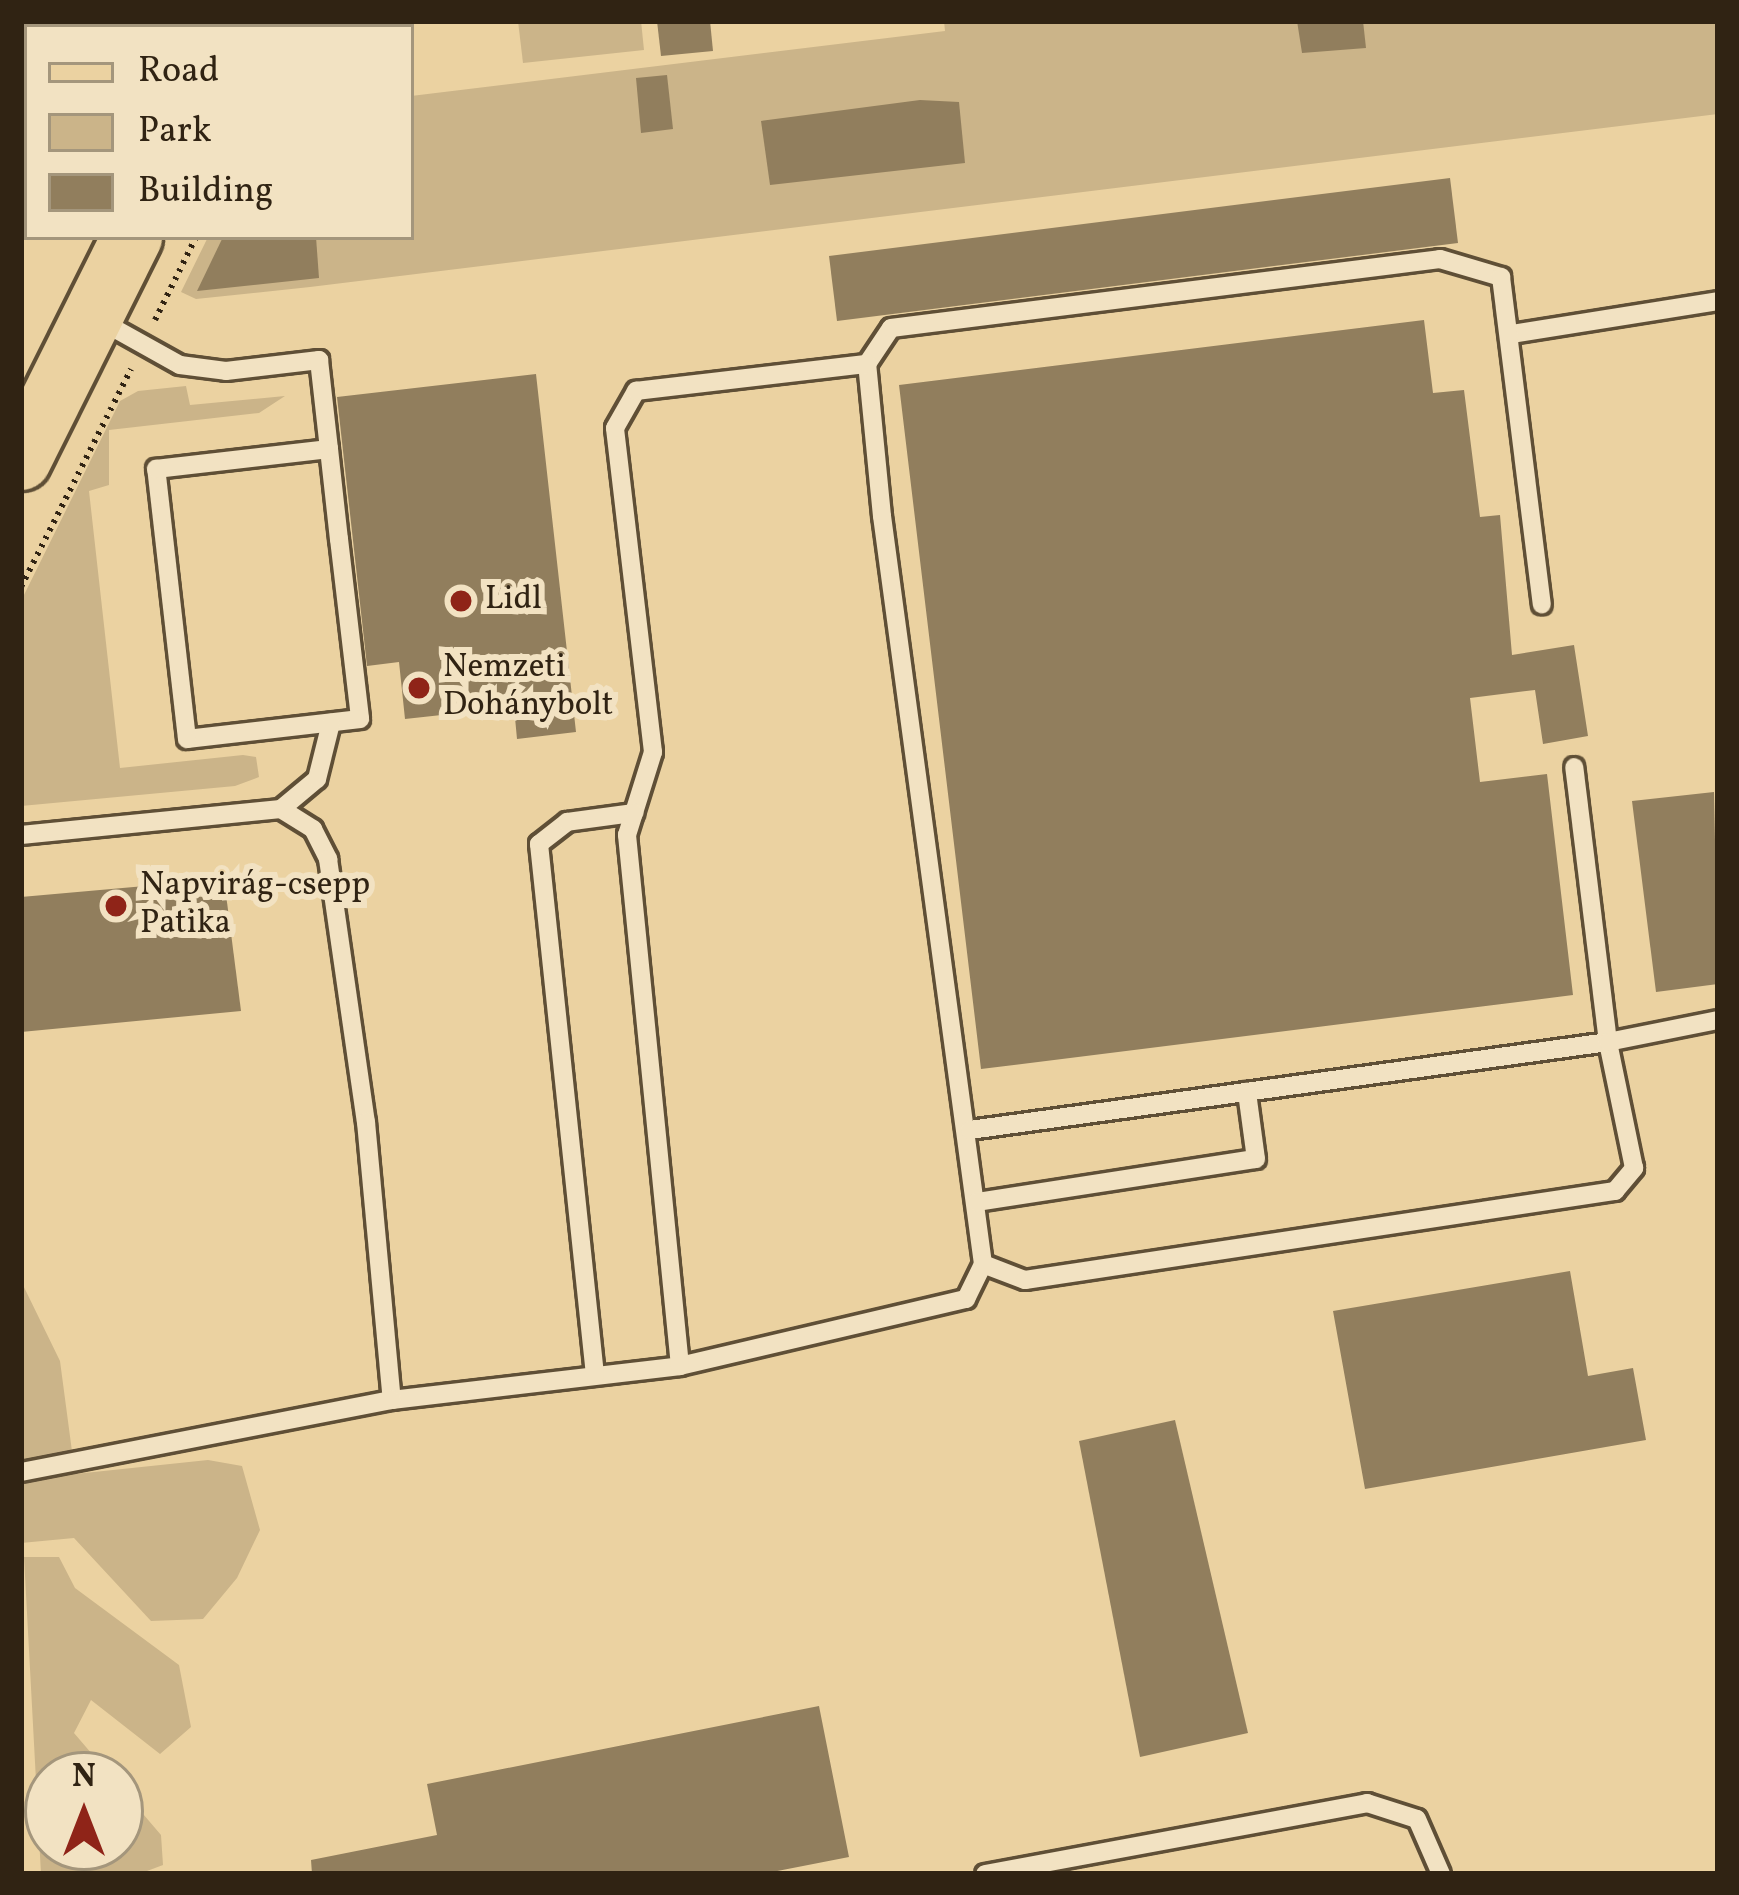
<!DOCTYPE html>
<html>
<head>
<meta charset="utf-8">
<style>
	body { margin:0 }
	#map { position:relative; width:1739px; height:1895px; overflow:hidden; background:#ebd2a1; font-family:Vollkorn,serif }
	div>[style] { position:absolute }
	.green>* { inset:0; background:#cbb489 }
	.building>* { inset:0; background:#917e5d }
	.path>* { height:6px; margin-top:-3px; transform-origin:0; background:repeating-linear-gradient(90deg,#302313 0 3px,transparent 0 9px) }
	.roads { filter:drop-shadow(3px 0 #5f4f36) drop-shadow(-3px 0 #5f4f36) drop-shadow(0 3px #5f4f36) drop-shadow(0 -3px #5f4f36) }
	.lane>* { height:18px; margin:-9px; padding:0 9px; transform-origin:9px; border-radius:9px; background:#f2e2c2 }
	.primary>* { height:60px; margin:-30px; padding:0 30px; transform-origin:30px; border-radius:30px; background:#ebd2a1 }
	.dots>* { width:33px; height:33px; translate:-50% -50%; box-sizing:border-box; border:6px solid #f2e2c2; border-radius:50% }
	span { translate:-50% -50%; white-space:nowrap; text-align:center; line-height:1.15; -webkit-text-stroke:12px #f2e2c2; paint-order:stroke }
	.poi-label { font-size:33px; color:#302313 }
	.left { translate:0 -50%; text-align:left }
	.frame { position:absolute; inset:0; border:24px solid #302313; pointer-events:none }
	.legend { position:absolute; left:24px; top:24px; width:390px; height:216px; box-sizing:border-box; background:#f2e2c2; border:3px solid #a4967c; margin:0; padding:15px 21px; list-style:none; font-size:36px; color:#302313 }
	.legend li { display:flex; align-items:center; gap:24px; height:60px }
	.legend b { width:60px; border:3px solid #a4967c }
	.north { position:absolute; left:24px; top:1751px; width:120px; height:120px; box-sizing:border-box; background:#f2e2c2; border:3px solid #a4967c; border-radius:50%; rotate:0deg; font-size:33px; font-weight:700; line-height:48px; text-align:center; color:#302313 }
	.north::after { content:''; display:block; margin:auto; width:42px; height:54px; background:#8f2418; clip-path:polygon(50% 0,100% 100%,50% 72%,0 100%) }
</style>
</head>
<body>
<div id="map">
	<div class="green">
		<div style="clip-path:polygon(518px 21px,641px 21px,644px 50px,523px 63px)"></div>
		<div style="clip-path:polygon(944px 21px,1718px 21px,1718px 114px,310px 287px,196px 299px,181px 292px,208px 237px,411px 237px,411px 96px,945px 31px)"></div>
		<div style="clip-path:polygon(186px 386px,190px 405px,285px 396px,259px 413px,109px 430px,109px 485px,89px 491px,120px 768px,243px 755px,256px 757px,259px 777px,235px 786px,21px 806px,21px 601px,120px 401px,138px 391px)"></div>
		<div style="clip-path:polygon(21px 1281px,60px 1361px,75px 1474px,208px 1460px,242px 1466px,260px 1530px,237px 1578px,203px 1619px,151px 1621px,74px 1538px,21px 1543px)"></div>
		<div style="clip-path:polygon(24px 1557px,59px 1557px,75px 1588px,179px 1665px,191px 1727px,160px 1754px,91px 1700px,74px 1733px,110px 1775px,48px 1775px,48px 1847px,120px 1847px,120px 1787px,161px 1835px,163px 1865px,139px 1874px,41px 1874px)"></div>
	</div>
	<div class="building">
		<div style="clip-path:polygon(657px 21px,710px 21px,713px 51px,661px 56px)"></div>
		<div style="clip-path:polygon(1297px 21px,1363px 21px,1366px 48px,1302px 53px)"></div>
		<div style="clip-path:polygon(667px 75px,673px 129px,641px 133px,636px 78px)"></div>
		<div style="clip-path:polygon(920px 100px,959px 102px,965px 163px,770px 185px,761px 121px)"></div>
		<div style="clip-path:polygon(1450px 178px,1458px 243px,837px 321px,829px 256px)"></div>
		<div style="clip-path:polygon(223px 237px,316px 237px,319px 278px,197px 291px)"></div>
		<div style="clip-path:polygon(1424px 320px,1433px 393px,1464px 390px,1480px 517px,1500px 515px,1512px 655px,1574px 645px,1588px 736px,1543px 744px,1535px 690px,1470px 698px,1480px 782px,1547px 774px,1573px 995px,981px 1069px,899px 385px)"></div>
		<div style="clip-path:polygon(536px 374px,576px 732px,517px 739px,514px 707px,405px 719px,399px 662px,367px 666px,337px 397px)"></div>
		<div style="clip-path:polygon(1714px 792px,1718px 984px,1656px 992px,1632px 801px)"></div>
		<div style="clip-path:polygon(224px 879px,241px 1011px,21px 1032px,21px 897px)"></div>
		<div style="clip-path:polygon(1570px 1271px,1588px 1376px,1633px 1368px,1646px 1440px,1365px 1489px,1333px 1311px)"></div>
		<div style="clip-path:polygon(1175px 1420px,1248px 1733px,1140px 1757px,1079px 1441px)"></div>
		<div style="clip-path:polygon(819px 1706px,849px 1857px,762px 1874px,312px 1874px,311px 1860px,437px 1835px,427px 1784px)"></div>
	</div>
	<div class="path">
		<div style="left:298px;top:27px;width:7px;rotate:-63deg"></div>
		<div style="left:155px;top:320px;width:93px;rotate:-63.7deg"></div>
		<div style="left:21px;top:587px;width:244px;rotate:-63.2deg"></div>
	</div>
	<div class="roads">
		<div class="lane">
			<div style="left:352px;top:21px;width:6px;rotate:90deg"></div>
			<div style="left:101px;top:321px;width:90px;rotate:29.1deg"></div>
			<div style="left:180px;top:365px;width:46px;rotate:7.4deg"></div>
			<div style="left:226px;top:371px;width:94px;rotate:-6.7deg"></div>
			<div style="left:319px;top:360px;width:90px;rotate:83.6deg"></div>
			<div style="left:329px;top:449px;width:91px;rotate:83.7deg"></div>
			<div style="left:339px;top:539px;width:181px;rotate:83.3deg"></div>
			<div style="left:360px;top:719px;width:174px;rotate:173.4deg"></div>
			<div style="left:187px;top:739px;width:272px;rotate:-96.5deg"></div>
			<div style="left:156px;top:469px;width:174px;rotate:-6.6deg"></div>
			<div style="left:1512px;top:334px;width:209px;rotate:-9.1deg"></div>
			<div style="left:281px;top:809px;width:38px;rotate:32deg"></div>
			<div style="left:313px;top:829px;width:34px;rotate:63deg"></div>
			<div style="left:328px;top:859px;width:266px;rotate:81.8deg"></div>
			<div style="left:366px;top:1122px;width:279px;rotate:84.7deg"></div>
			<div style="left:392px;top:1400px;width:290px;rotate:-6.7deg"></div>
			<div style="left:680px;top:1366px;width:294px;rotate:-13.2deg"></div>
			<div style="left:966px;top:1299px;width:39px;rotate:-64deg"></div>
			<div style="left:983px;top:1264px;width:755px;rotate:-97.69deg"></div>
			<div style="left:882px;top:516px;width:153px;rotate:-95.6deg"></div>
			<div style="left:867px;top:364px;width:43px;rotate:-56.3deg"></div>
			<div style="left:891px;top:328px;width:553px;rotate:-7.16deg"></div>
			<div style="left:1440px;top:259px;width:64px;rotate:16.4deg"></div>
			<div style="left:1501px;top:277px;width:330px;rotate:82.9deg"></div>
			<div style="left:21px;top:835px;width:261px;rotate:-5.7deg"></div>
			<div style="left:281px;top:809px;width:47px;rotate:-39.8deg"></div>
			<div style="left:317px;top:779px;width:58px;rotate:-76deg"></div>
			<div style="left:970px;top:1130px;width:644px;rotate:-7.85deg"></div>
			<div style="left:1608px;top:1042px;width:277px;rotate:-97deg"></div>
			<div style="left:977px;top:1202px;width:282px;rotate:-8.8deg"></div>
			<div style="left:1256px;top:1159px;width:68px;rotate:-97.7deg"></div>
			<div style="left:983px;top:1264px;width:45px;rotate:20.9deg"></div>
			<div style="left:1025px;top:1280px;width:597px;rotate:-8.58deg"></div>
			<div style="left:1615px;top:1191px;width:30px;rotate:-50deg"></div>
			<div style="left:1634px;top:1168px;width:129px;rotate:-101.7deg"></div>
			<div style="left:1608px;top:1042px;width:112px;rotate:-11.3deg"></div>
			<div style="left:680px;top:1366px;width:534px;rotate:-95.7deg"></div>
			<div style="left:627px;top:835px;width:87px;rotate:-72.6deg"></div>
			<div style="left:653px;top:752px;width:326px;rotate:-96.7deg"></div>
			<div style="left:615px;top:428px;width:43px;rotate:-60.4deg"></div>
			<div style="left:636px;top:391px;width:233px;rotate:-6.7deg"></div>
			<div style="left:595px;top:1375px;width:534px;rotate:-96.02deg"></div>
			<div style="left:539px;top:844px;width:36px;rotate:-38deg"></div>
			<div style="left:567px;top:822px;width:68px;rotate:-7.7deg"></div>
			<div style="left:21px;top:1472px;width:378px;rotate:-11deg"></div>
			<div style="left:985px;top:1874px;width:389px;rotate:-10.5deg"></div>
			<div style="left:1367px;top:1803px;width:52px;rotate:17.7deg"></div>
			<div style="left:1417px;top:1819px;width:60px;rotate:66.4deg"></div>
		</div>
		<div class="primary">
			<div style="left:240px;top:27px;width:7px;rotate:-56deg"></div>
			<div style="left:21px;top:460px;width:249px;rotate:-63.5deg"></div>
		</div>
	</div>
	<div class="dots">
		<div style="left:461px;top:601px;background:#8f2418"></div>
		<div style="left:419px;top:688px;background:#8f2418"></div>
		<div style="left:116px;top:906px;background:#8f2418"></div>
	</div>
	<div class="poi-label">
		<span class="left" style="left:485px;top:601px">Lidl</span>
		<span class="left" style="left:443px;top:688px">Nemzeti<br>Dohánybolt</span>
		<span class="left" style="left:140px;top:906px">Napvirág-csepp<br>Patika</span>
	</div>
	<div class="frame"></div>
	<ul class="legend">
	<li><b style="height:15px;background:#ebd2a1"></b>Road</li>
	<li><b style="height:33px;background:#cbb489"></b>Park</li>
	<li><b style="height:33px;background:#917e5d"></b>Building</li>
	</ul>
	<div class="north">N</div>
</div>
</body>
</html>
